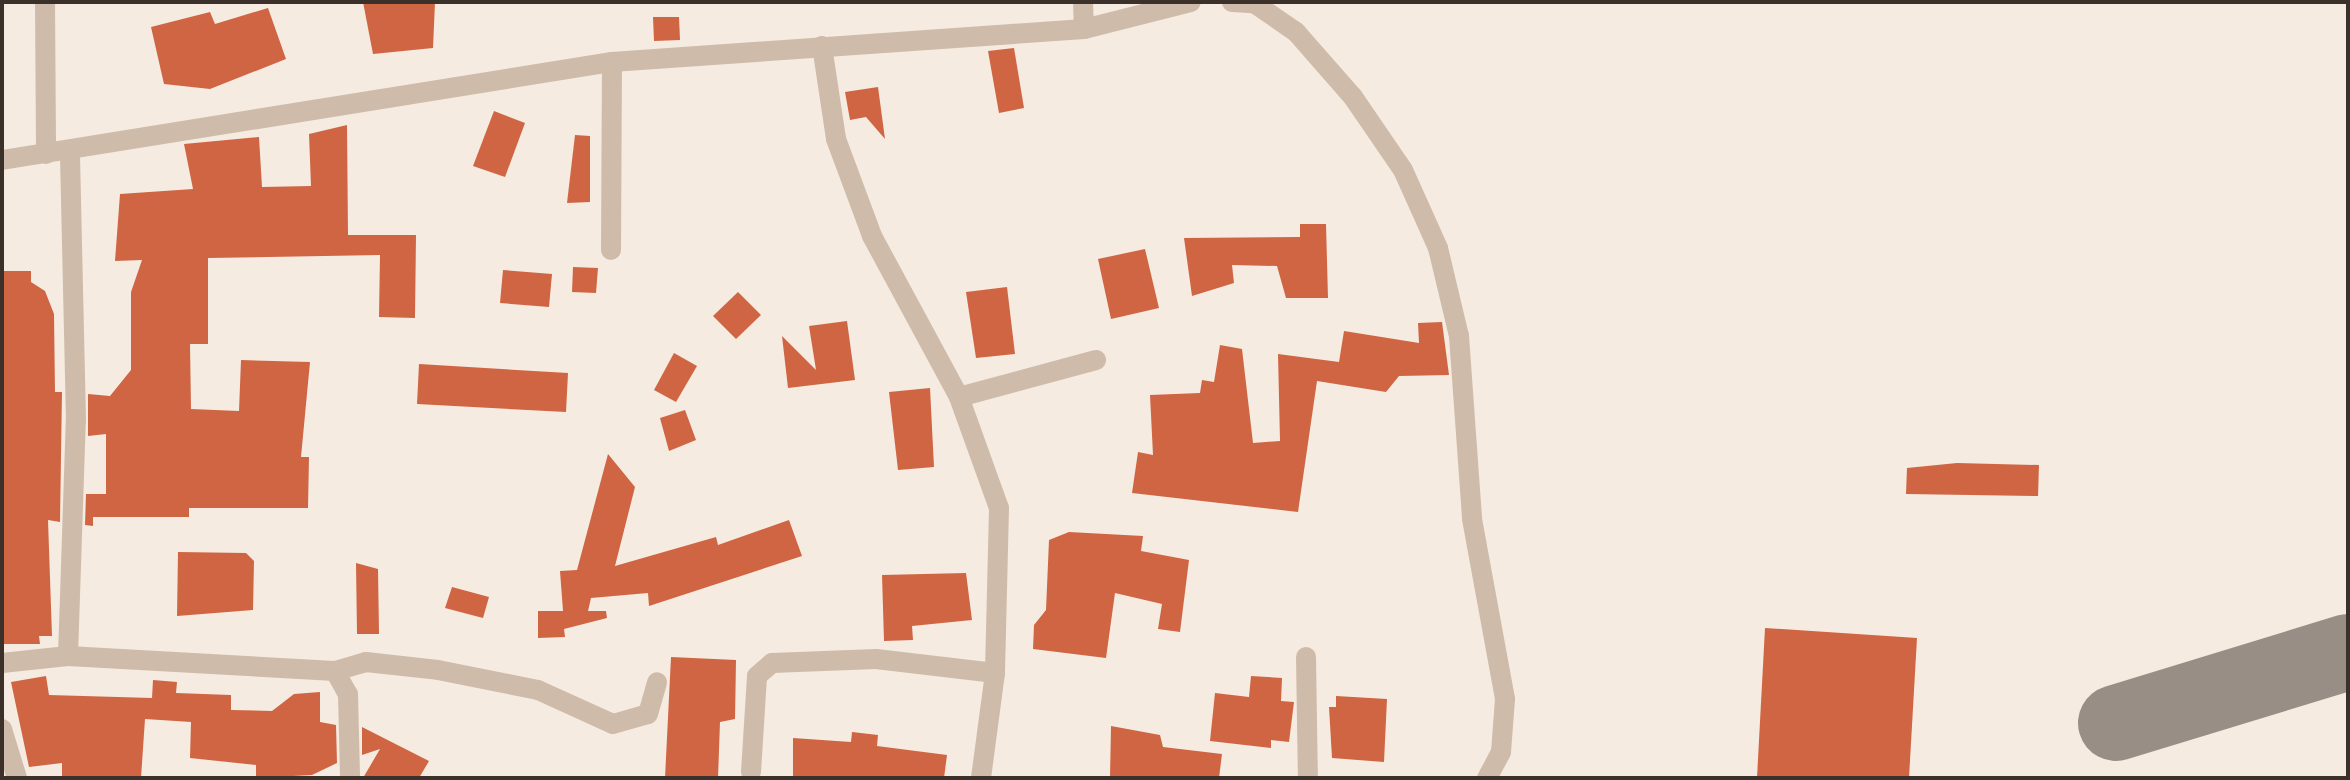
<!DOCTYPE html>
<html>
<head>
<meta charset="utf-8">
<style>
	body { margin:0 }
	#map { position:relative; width:2350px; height:780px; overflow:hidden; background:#f5ebe0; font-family:Karla,sans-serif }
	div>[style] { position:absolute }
	.taxiway>* { height:76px; margin:-38px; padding:0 38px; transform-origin:38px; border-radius:38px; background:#988e85 }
	.building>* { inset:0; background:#d06543 }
	.minor>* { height:20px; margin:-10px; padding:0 10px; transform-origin:10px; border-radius:10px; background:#cfbbaa }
	.tertiary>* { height:20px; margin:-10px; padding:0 10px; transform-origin:10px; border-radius:10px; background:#cfbbaa }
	span { translate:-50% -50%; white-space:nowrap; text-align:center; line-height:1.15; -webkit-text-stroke:8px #fcf5ed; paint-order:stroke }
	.frame { position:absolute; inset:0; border:4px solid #3c302a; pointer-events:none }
</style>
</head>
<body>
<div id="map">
	<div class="taxiway">
		<div style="left:2116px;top:723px;width:243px;rotate:-17deg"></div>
	</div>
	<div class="building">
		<div style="clip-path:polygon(363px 2px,435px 2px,433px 48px,373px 54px)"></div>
		<div style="clip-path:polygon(268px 8px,286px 59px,210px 89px,164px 84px,151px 27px,210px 12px,215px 24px)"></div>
		<div style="clip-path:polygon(653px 17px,679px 17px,680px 40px,654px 41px)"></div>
		<div style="clip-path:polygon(1014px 48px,1024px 108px,999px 113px,988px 51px)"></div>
		<div style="clip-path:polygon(878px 87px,885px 139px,866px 117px,850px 120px,845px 92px)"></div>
		<div style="clip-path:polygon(494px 111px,525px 123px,505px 177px,473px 166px)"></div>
		<div style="clip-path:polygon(347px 125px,348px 235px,416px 235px,415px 318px,379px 317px,380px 255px,208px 258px,208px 344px,190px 344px,191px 409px,239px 411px,241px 360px,310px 362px,301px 457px,309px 457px,308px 508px,189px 508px,189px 517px,93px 517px,93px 526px,85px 525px,86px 494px,106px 494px,106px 434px,88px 436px,88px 394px,110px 396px,131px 370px,131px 292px,142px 260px,115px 261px,120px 194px,193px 189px,184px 144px,259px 137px,262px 187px,311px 186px,309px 134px)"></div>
		<div style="clip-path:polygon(575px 135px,590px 136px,590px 202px,567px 203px)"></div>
		<div style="clip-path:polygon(1300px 224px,1326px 224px,1328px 298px,1286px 298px,1277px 266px,1232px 265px,1234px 283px,1192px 296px,1184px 238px,1300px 237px)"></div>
		<div style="clip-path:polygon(1145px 249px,1159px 308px,1111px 319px,1098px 259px)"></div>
		<div style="clip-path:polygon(573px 267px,598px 268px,596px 293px,572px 292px)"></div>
		<div style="clip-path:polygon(503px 270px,552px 274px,549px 307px,500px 303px)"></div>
		<div style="clip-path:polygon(2px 271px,31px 271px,31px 282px,45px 291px,54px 314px,55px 392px,62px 392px,60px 522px,48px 520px,52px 636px,39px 636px,40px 644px,2px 644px)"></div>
		<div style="clip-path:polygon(1007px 287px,1015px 354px,976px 358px,966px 292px)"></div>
		<div style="clip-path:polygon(738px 292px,761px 315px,736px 339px,713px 316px)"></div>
		<div style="clip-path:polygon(847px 321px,855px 380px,788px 388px,782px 336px,816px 370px,809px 326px)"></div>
		<div style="clip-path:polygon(1442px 322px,1449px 375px,1399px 376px,1386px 392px,1317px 381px,1298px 512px,1132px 493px,1138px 452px,1153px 455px,1150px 395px,1200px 393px,1202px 380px,1214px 382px,1220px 345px,1242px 349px,1253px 443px,1280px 441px,1278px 354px,1339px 362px,1344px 331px,1419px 343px,1418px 323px)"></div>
		<div style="clip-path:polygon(674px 353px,697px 366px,676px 402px,654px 390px)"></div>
		<div style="clip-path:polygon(419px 364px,568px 373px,566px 412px,417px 404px)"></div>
		<div style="clip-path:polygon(930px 388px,934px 467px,898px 470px,889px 392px)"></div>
		<div style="clip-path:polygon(685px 410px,696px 440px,669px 451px,660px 418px)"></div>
		<div style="clip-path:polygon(608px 454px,635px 487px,615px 566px,716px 537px,718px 545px,789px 520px,802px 556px,649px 606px,648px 593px,591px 598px,588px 611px,606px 611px,607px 618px,564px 629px,565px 637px,538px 638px,538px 611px,563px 611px,560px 571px,577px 570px)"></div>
		<div style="clip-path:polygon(1957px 463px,2039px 465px,2038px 496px,1906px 494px,1907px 468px)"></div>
		<div style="clip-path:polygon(1069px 532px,1143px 536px,1141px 551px,1189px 560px,1180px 632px,1158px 629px,1162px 604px,1115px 593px,1106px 658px,1033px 649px,1034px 625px,1046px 610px,1049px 540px)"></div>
		<div style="clip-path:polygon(178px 552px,246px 553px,254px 561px,253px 610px,177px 616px)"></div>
		<div style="clip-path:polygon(356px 563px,378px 569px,379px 634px,357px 634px)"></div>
		<div style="clip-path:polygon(966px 573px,972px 620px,912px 626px,913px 640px,884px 641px,882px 575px)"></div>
		<div style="clip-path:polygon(452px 587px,489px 597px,483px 618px,445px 608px)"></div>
		<div style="clip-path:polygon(1765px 628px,1917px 638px,1909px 778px,1757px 778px)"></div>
		<div style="clip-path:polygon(671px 657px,736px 660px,735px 719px,720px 722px,718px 778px,665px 778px)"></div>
		<div style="clip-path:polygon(46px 676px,49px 695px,152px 698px,153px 680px,177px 682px,176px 693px,231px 695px,231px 710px,272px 711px,294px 694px,320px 692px,320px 722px,336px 725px,337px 763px,312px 775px,256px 778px,256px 765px,190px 758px,191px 722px,145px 719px,141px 778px,62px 778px,62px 763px,29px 767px,11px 682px)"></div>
		<div style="clip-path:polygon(1251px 676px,1282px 678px,1281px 701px,1294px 702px,1289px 742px,1271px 740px,1271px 748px,1210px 741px,1215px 693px,1249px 697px)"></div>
		<div style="clip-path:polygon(1336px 696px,1387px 699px,1384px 762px,1332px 758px,1329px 707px,1336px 707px)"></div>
		<div style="clip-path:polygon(1111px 726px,1160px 735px,1163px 747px,1222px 754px,1219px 778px,1110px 778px)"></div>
		<div style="clip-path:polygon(362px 727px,429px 761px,419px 778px,363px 778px,380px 749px,362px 755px)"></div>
		<div style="clip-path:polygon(852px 732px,878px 735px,877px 746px,947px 755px,944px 778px,793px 778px,793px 738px,851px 742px)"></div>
	</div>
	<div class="minor">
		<div style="left:45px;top:2px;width:152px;rotate:89.6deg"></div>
		<div style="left:1083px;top:2px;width:27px;rotate:88deg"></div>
		<div style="left:1232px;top:2px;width:22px;rotate:3deg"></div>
		<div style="left:1254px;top:3px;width:51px;rotate:34.6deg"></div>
		<div style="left:1296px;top:32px;width:86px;rotate:48.8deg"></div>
		<div style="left:1353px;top:97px;width:88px;rotate:55.6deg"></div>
		<div style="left:1403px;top:170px;width:85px;rotate:65.8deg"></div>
		<div style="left:1438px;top:248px;width:90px;rotate:76.6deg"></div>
		<div style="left:1459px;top:336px;width:183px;rotate:85.9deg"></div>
		<div style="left:1472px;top:519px;width:183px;rotate:79.6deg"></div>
		<div style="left:1505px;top:699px;width:53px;rotate:94.3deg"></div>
		<div style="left:1501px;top:752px;width:30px;rotate:118deg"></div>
		<div style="left:822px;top:46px;width:94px;rotate:81.4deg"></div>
		<div style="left:836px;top:139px;width:103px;rotate:69.6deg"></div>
		<div style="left:872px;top:236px;width:183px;rotate:61.6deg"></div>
		<div style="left:959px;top:397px;width:118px;rotate:70.2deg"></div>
		<div style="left:999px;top:508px;width:165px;rotate:91.4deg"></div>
		<div style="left:995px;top:673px;width:106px;rotate:97.6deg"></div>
		<div style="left:2px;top:160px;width:618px;rotate:-9.13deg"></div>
		<div style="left:612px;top:62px;width:473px;rotate:-4deg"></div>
		<div style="left:1084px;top:29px;width:110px;rotate:-14.2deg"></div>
		<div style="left:611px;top:250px;width:188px;rotate:-89.7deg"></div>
		<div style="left:959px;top:397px;width:142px;rotate:-15.1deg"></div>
		<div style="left:68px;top:656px;width:267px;rotate:3.2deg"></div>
		<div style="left:335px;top:671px;width:26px;rotate:61deg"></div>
		<div style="left:348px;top:694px;width:84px;rotate:88.6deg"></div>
		<div style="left:1306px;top:657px;width:121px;rotate:89.1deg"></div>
		<div style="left:2px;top:663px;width:66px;rotate:-6.1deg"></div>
		<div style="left:68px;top:656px;width:236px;rotate:-88.1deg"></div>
		<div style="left:76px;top:420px;width:268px;rotate:-91.3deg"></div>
		<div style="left:335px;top:671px;width:32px;rotate:-16deg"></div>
		<div style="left:366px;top:662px;width:72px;rotate:6.3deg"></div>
		<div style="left:438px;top:670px;width:102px;rotate:11.3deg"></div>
		<div style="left:538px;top:690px;width:82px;rotate:24.4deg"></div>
		<div style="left:613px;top:724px;width:36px;rotate:-16deg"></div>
		<div style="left:648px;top:714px;width:33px;rotate:-74deg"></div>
		<div style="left:751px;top:772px;width:96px;rotate:-86.4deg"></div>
		<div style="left:757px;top:676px;width:20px;rotate:-41deg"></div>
		<div style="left:772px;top:663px;width:104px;rotate:-2.2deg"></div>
		<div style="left:876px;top:659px;width:120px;rotate:6.7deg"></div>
	</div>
	<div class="tertiary">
		<div style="left:2px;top:729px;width:51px;rotate:73deg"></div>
	</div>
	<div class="frame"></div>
</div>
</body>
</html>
